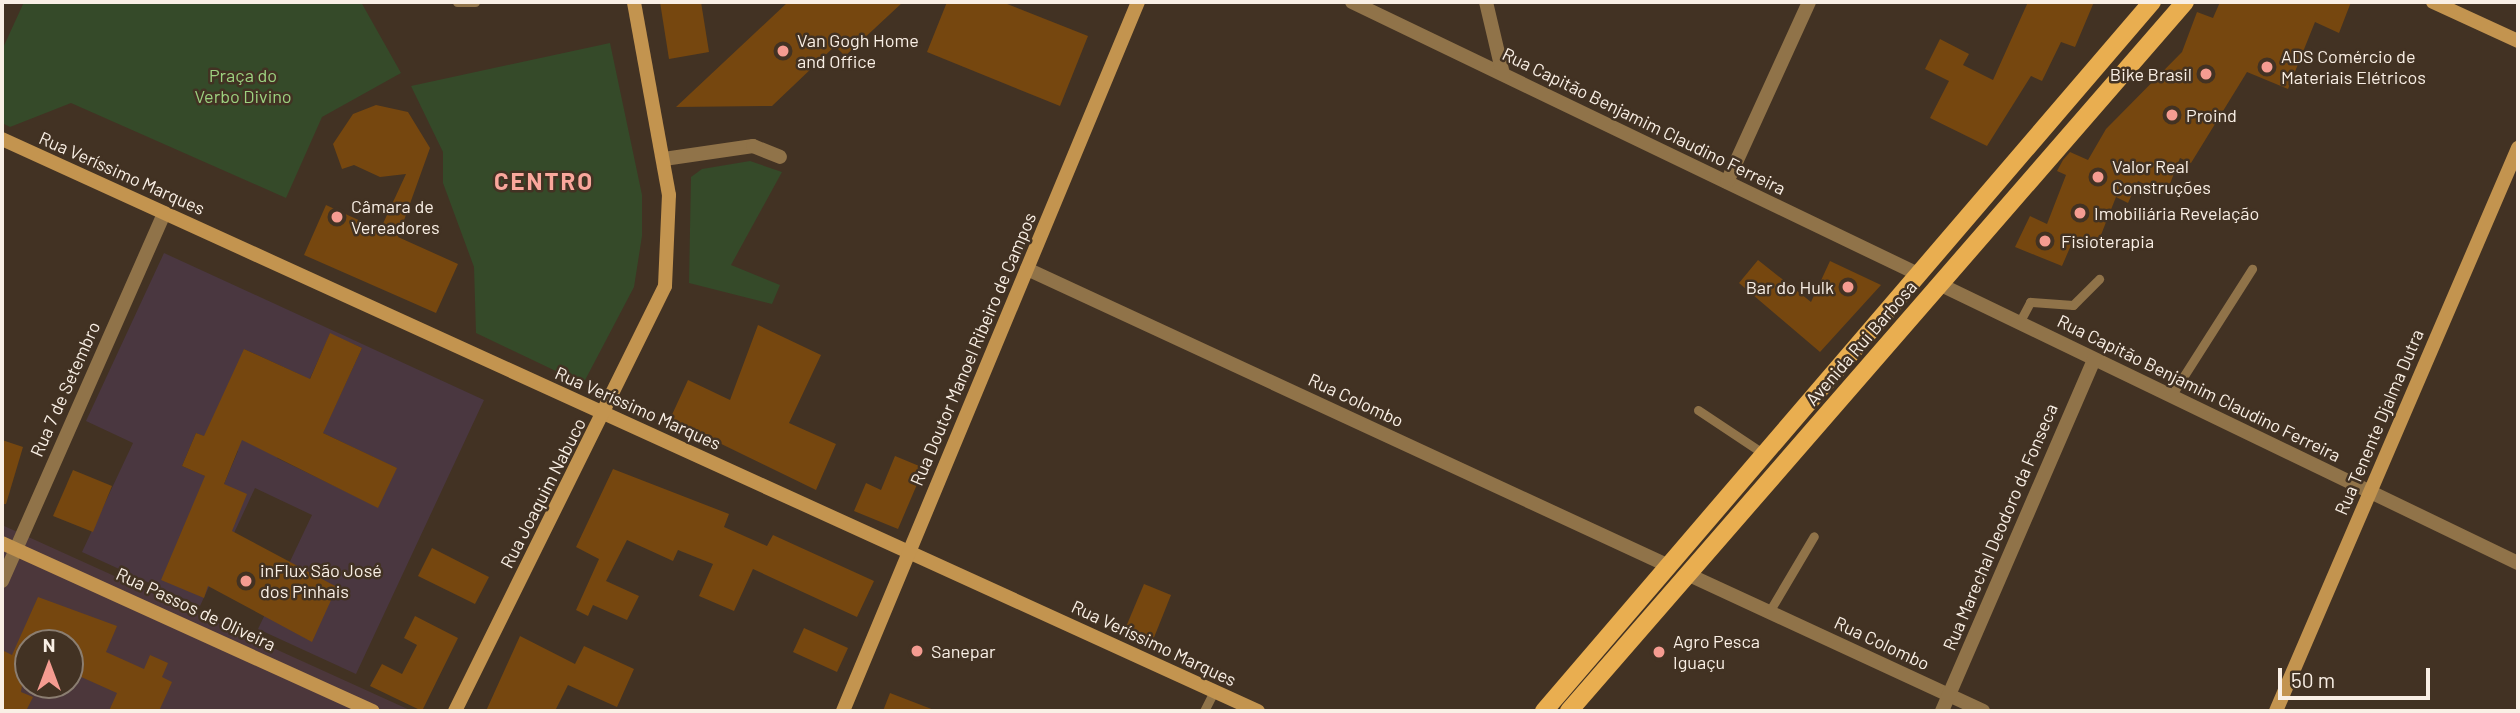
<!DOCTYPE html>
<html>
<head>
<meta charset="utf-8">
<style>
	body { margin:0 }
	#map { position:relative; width:2520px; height:713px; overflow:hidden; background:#423223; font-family:Barlow,sans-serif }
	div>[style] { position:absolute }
	.commercial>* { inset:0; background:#4c373b }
	.education>* { inset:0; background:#4a3740 }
	.green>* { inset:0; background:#354a29 }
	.building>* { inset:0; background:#76470f }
	.lane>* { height:9px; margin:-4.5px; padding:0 4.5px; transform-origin:4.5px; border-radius:4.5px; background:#907349 }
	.street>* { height:14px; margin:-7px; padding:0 7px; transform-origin:7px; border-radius:7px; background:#907349 }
	.secondary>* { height:14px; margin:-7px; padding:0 7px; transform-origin:7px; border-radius:7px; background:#c3944f }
	.primary>* { height:18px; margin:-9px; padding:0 9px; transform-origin:9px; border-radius:9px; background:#e9ae50 }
	.dots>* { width:19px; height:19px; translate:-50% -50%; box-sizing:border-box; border:4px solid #423223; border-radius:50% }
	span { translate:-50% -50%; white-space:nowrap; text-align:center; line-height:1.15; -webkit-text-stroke:5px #423223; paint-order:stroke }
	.poi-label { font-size:18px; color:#f9efe5 }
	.left { translate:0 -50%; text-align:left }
	.right { translate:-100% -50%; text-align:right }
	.park-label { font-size:18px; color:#9dd280 }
	.street-label { font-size:18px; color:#f9efe5 }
	.district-label { font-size:24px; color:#faa79c; font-weight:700; letter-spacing:2px }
	.frame { position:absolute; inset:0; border:4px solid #f9efe5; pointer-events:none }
	.north { position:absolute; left:14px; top:629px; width:70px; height:70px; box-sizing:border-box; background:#423223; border:2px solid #8b7e71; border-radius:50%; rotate:0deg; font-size:19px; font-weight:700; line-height:28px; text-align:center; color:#f9efe5 }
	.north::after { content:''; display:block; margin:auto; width:24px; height:32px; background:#f59c91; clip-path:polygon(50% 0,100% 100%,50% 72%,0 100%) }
	.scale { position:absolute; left:2278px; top:668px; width:152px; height:32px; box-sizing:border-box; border:4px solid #f9efe5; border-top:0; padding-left:9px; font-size:21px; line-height:24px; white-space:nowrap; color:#f9efe5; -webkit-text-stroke:5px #423223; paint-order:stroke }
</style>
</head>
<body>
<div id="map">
	<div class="commercial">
		<div style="clip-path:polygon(evenodd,2px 525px,412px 711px,2px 711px,2px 525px,28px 643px,70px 643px,70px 685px,28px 685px,28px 643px)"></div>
	</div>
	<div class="education">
		<div style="clip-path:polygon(evenodd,164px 253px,484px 400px,356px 674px,258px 629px,312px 515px,255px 488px,200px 606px,82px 552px,133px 443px,86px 421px,164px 253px,330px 334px,362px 348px,328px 421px,297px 407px,330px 334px,164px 253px,244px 349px,303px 376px,269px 452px,244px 349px,164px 253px,296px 420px,396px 468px,378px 507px,277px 458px,296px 420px,164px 253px,196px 433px,238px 451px,224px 484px,182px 466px,196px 433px)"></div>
	</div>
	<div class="green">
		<div style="clip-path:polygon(24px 2px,361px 2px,401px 73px,322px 117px,286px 198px,71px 103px,10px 127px,2px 123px,2px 50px)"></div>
		<div style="clip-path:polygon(610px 43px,642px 195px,642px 236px,634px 287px,583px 384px,476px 333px,474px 267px,443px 183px,443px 152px,411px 86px)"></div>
		<div style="clip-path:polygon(750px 161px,782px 172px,731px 265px,780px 285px,772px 304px,689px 283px,691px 177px,702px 169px)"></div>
	</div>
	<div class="building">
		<div style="clip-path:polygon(660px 2px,701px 2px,709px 52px,669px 59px)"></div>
		<div style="clip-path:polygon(788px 2px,903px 2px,845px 56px,835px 46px,772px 106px,676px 107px)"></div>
		<div style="clip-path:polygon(947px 2px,1002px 2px,1088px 36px,1060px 106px,927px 52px)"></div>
		<div style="clip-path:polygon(2028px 2px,2094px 2px,2075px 47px,2061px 42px,2042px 81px,2031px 76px,1987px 146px,1930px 118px,1949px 81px,1925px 69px,1940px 39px,1969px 54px,1963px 65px,1993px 80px)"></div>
		<div style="clip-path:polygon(2220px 2px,2351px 2px,2339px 33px,2315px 22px,2288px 89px,2247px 72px,2191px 163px,2180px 158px,2166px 194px,2138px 181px,2128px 203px,2116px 197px,2097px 245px,2075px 236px,2062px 266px,2015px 247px,2030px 216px,2047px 224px,2066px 175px,2057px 171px,2063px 160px,2070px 152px,2088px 160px,2106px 129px,2182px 52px,2197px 12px,2213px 18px)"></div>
		<div style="clip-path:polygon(376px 105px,408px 112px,430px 148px,398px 237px,458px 264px,436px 313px,304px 255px,326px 205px,380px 230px,406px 174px,380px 177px,354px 165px,342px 169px,333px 144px,353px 114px)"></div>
		<div style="clip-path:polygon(1758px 260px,1811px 302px,1830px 261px,1881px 285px,1820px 352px,1739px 283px)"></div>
		<div style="clip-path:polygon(758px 325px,821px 355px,789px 423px,836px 444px,816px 490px,670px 419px,688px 380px,730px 400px)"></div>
		<div style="clip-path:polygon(330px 333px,362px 348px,323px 433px,397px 468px,378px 508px,242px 440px,224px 484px,247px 494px,232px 531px,337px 587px,312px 642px,208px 586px,204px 598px,161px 580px,205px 476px,182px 466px,196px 433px,204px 436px,244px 349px,310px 379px)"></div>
		<div style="clip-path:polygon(2px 440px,23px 447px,6px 504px,2px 504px)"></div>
		<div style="clip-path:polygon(895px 456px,924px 468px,898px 529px,854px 511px,866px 483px,881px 490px)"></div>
		<div style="clip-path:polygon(613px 469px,729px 514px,724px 527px,767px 546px,773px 535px,874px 581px,857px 617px,753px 569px,734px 611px,699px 596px,713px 564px,678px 550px,673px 561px,627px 540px,606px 581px,639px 596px,627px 620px,593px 605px,588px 616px,576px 610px,599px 559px,576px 547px)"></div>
		<div style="clip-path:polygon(73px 470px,112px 486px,93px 532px,53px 516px)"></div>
		<div style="clip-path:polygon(432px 548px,489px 577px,475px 604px,418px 576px)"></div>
		<div style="clip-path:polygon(1144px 584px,1171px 595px,1151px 645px,1123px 634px)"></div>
		<div style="clip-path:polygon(38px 597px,117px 626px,106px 652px,144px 669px,150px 655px,168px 663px,162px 677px,172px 682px,159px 711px,109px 711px,117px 693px,70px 672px,70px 643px,28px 643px,21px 692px,33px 697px,26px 711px,2px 711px,2px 650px,12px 655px)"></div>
		<div style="clip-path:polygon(415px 616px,458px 638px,422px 711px,370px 686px,382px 664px,402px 674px,417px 645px,404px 638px)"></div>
		<div style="clip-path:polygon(804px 628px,848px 648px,837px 672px,793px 652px)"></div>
		<div style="clip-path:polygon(520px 636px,575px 664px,584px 646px,634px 669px,617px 707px,568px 685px,555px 711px,486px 711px)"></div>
		<div style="clip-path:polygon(890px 693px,934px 710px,934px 711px,883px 711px)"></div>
	</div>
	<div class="lane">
		<div style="left:457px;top:2px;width:18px"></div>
		<div style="left:2019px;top:323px;width:24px;rotate:-62deg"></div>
		<div style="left:2030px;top:302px;width:43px;rotate:4deg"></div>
		<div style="left:2073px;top:305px;width:37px;rotate:-45deg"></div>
		<div style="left:2171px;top:396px;width:151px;rotate:-57.5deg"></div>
		<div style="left:1698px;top:410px;width:79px;rotate:33.7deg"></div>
		<div style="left:1769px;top:612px;width:88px;rotate:-59.4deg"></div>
		<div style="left:1204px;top:711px;width:22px;rotate:-63deg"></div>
	</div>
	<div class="street">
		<div style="left:1352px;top:2px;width:628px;rotate:25.67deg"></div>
		<div style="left:1486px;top:2px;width:74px;rotate:76.7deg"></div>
		<div style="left:664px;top:159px;width:90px;rotate:-8.3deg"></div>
		<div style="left:753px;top:146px;width:29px;rotate:22deg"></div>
		<div style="left:1727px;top:182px;width:198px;rotate:-65.5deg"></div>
		<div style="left:1027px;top:269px;width:707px;rotate:24.83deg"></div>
		<div style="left:1939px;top:284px;width:643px;rotate:25.73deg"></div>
		<div style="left:1687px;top:574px;width:326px;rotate:24.8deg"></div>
		<div style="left:2px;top:581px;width:402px;rotate:-66.2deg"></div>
		<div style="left:1942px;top:711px;width:383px;rotate:-66.6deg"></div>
	</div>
	<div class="secondary">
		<div style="left:2433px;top:2px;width:94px;rotate:24.6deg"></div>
		<div style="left:2px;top:139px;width:1380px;rotate:24.49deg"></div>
		<div style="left:2px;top:543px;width:407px;rotate:24.4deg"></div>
		<div style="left:455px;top:711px;width:474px;rotate:-63.7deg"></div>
		<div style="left:665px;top:286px;width:91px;rotate:-87.5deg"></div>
		<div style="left:669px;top:195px;width:196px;rotate:-100.3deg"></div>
		<div style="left:843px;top:711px;width:768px;rotate:-67.41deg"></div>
		<div style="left:2276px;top:711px;width:613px;rotate:-66.74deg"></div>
	</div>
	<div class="primary">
		<div style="left:1544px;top:711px;width:934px;rotate:-49.39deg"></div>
		<div style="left:1569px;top:711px;width:939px;rotate:-49.01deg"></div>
	</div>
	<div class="dots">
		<div style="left:783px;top:51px;background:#f59c91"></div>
		<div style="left:2267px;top:67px;background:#f59c91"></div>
		<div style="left:2206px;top:74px;background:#f59c91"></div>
		<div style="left:2172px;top:115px;background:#f59c91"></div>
		<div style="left:2098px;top:177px;background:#f59c91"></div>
		<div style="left:2080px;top:213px;background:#f59c91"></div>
		<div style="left:337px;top:217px;background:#f59c91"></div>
		<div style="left:2045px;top:241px;background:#f59c91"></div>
		<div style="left:1848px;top:287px;background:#f59c91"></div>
		<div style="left:246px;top:581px;background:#f59c91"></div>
		<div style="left:917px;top:651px;background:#f59c91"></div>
		<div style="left:1659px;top:652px;background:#f59c91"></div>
	</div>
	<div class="poi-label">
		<span class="left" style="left:797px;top:51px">Van Gogh Home<br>and Office</span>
		<span class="left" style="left:2281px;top:67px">ADS Comércio de<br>Materiais Elétricos</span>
		<span class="right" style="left:2192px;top:74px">Bike Brasil</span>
		<span class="left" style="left:2186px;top:115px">Proind</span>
		<span class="left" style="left:2112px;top:177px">Valor Real<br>Construções</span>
		<span class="left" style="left:351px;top:217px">Câmara de<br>Vereadores</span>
		<span class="left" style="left:2094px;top:213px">Imobiliária Revelação</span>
		<span class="left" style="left:2061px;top:241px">Fisioterapia</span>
		<span class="right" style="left:1834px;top:287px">Bar do Hulk</span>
		<span class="left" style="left:260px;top:581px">inFlux São José<br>dos Pinhais</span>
		<span class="left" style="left:1673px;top:652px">Agro Pesca<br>Iguaçu</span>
		<span class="left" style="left:931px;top:651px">Sanepar</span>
	</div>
	<div class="park-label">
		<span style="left:243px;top:86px">Praça do<br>Verbo Divino</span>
	</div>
	<div class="street-label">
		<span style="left:1644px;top:121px;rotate:26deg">Rua Capitão Benjamim Claudino Ferreira</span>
		<span style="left:122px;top:173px;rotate:24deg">Rua Veríssimo Marques</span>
		<span style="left:1861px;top:343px;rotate:-49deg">Avenida Rui Barbosa</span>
		<span style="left:973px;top:349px;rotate:-67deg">Rua Doutor Manoel Ribeiro de Campos</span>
		<span style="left:2199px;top:388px;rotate:26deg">Rua Capitão Benjamim Claudino Ferreira</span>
		<span style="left:65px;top:389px;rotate:-66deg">Rua 7 de Setembro</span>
		<span style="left:1356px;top:400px;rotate:25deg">Rua Colombo</span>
		<span style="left:638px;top:408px;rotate:24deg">Rua Veríssimo Marques</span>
		<span style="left:2379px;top:422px;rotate:-67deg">Rua Tenente Djalma Dutra</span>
		<span style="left:543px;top:493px;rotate:-63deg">Rua Joaquim Nabuco</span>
		<span style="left:2000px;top:527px;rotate:-67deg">Rua Marechal Deodoro da Fonseca</span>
		<span style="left:196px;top:609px;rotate:25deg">Rua Passos de Oliveira</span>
		<span style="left:1154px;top:643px;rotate:25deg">Rua Veríssimo Marques</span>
		<span style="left:1882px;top:643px;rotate:25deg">Rua Colombo</span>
	</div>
	<div class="district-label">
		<span style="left:544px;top:181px">CENTRO</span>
	</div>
	<div class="frame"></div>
	<div class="north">N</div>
	<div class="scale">50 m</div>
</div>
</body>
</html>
